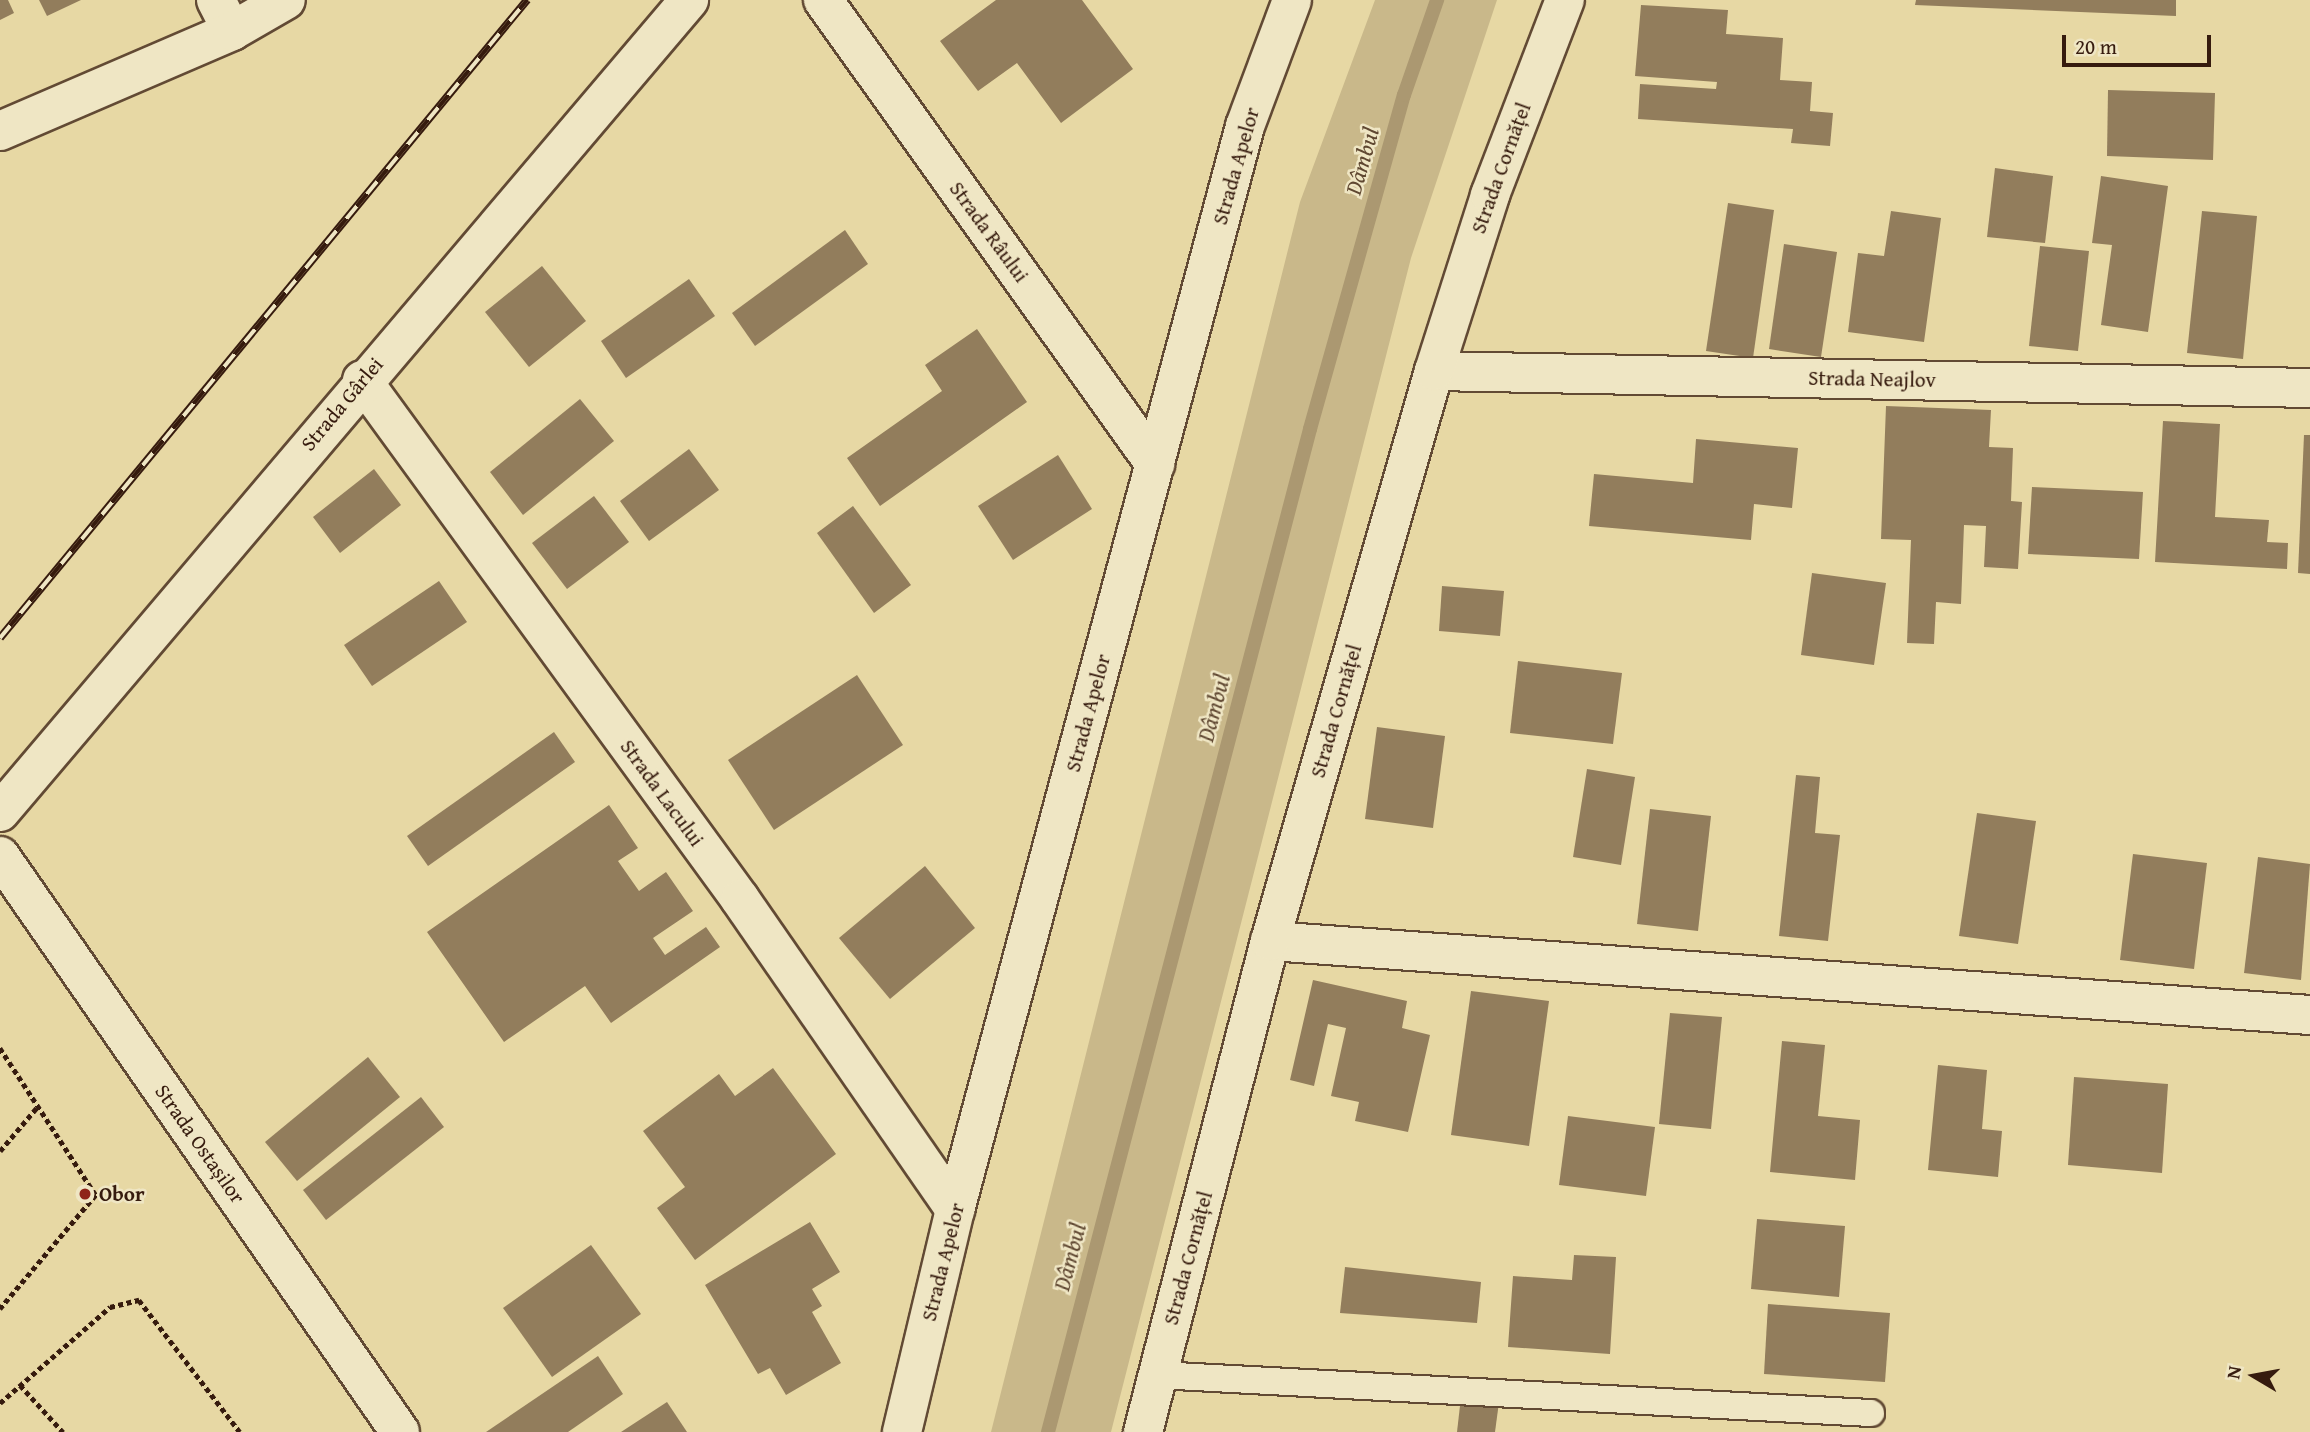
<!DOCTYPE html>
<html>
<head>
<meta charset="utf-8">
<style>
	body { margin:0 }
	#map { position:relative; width:2310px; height:1432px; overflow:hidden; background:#e7d8a4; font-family:"Gentium Book Plus",serif }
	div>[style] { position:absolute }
	.green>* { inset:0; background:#c9b88a }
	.stream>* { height:14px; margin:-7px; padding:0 7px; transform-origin:7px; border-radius:7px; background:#ab9871 }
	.building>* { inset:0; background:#927d5c }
	.path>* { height:4.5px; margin-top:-2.25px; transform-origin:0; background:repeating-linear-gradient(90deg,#361b0e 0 5px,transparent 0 8.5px) }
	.roads { filter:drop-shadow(2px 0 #624a34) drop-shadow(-2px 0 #624a34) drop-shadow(0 2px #624a34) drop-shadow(0 -2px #624a34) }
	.lane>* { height:26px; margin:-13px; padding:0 13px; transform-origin:13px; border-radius:13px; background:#efe6c4 }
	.street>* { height:38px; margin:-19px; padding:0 19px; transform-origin:19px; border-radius:19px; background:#efe6c4 }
	.secondary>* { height:38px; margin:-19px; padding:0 19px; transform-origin:19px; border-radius:19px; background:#efe6c4 }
	.rail>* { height:8px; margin-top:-4px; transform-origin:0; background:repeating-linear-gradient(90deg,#efe6c4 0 16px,#361b0e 0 32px); box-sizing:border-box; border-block:2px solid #361b0e }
	.dots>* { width:19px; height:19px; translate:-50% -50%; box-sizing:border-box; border:4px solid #efe6c4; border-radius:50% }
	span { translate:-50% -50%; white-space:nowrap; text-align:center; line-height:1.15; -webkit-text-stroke:5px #efe6c4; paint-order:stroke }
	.street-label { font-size:21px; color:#361b0e }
	.poi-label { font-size:21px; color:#361b0e; font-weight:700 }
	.left { translate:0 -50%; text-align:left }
	.water-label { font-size:23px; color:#5f4731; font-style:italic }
	.north { position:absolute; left:2219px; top:1341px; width:70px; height:70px; -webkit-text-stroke:5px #efe6c4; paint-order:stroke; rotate:280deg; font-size:19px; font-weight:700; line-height:28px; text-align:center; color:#361b0e }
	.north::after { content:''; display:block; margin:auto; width:24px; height:32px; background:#361b0e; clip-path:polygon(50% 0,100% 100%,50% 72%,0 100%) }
	.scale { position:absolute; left:2062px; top:35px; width:149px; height:32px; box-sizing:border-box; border:4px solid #361b0e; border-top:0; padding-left:9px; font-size:21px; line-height:24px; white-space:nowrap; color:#361b0e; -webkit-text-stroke:5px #efe6c4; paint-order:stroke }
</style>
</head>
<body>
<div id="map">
	<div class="green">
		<div style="clip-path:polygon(1375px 0,1497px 0,1411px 258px,1111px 1432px,991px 1432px,1300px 202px)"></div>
	</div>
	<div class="stream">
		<div style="left:1048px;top:1432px;width:1037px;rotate:-75.36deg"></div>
		<div style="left:1310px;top:429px;width:347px;rotate:-74.3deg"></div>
		<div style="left:1404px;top:95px;width:101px;rotate:-70.8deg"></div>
	</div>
	<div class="building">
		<div style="clip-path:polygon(0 0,8px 0,14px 13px,0 20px)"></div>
		<div style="clip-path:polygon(39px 0,81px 0,47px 16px)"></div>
		<div style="clip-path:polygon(996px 0,1082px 0,1133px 69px,1061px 123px,1017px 63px,978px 91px,940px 41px)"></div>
		<div style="clip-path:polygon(1916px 0,2176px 0,2176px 16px,1915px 5px)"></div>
		<div style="clip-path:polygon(1641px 5px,1728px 10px,1726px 34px,1783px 38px,1780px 80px,1812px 82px,1810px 111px,1833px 113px,1830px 146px,1791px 143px,1793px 129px,1638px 119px,1640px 84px,1716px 89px,1717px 82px,1635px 76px)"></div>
		<div style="clip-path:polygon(2108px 90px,2215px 93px,2213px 160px,2107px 156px)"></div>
		<div style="clip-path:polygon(1995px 168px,2053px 176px,2045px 243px,1987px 237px)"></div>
		<div style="clip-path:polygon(2101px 176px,2168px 186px,2148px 332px,2101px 325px,2112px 245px,2092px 243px)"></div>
		<div style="clip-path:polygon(1728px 203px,1774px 210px,1753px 358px,1706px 351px)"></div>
		<div style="clip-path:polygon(1891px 211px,1941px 218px,1924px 342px,1848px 332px,1858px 253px,1884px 256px)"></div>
		<div style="clip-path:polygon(2202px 211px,2257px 216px,2243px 359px,2187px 353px)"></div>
		<div style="clip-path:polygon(845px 230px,868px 264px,755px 346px,732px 313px)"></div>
		<div style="clip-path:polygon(1784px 244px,1837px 252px,1821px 357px,1769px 349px)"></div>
		<div style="clip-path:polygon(2040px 246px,2089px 251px,2078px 351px,2029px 346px)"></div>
		<div style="clip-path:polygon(542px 266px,586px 321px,529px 367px,485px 312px)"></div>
		<div style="clip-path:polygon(689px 279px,715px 316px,626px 378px,601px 341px)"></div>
		<div style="clip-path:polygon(977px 329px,1027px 402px,880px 506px,847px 458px,942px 391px,925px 365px)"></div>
		<div style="clip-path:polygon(580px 399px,614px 441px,523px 515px,490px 472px)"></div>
		<div style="clip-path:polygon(1886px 406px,1991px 410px,1989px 447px,2013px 448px,2011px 501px,2022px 502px,2018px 569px,1984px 567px,1986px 526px,1964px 525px,1961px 604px,1936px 602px,1934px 644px,1907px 643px,1911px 540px,1881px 539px)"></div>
		<div style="clip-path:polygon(2163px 421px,2220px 424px,2215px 517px,2269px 520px,2267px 542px,2288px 543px,2287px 569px,2155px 562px)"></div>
		<div style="clip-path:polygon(2304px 435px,2310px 435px,2310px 574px,2298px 573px)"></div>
		<div style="clip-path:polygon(1696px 439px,1798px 448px,1792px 508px,1754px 504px,1751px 540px,1589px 526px,1594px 474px,1693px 483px)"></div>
		<div style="clip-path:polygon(689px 449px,719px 490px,649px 541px,620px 501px)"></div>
		<div style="clip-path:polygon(1058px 455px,1092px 509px,1013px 560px,978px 506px)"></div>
		<div style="clip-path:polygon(374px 469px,401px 505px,340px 553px,313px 517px)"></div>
		<div style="clip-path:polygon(2032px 487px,2143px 492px,2139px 559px,2028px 554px)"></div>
		<div style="clip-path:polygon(594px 496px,629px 542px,567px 589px,532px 543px)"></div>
		<div style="clip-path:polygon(853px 506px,911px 585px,874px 613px,817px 533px)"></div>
		<div style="clip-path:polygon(1812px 573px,1886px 583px,1874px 665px,1801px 655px)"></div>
		<div style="clip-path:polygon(439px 581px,467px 622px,372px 686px,344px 645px)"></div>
		<div style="clip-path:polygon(1442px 586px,1504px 591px,1500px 636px,1439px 631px)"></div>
		<div style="clip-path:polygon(1518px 661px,1622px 673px,1613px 744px,1510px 733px)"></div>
		<div style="clip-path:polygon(857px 675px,903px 745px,774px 830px,728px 760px)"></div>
		<div style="clip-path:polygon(1377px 727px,1445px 736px,1433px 828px,1365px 819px)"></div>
		<div style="clip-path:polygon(554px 732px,575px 762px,428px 866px,407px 836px)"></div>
		<div style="clip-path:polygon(1587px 769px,1635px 777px,1621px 865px,1573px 857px)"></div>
		<div style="clip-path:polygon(1796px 775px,1820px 777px,1815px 833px,1840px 835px,1828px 941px,1779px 936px)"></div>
		<div style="clip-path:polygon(609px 805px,638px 848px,618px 861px,639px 891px,666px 872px,693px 911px,653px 938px,665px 955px,706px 927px,720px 947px,611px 1023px,585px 986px,504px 1042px,427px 932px)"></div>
		<div style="clip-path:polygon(1650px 809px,1711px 816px,1698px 931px,1637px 924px)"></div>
		<div style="clip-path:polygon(1977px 813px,2036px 821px,2018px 944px,1959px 936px)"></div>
		<div style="clip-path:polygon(2133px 854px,2207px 863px,2194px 969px,2120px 960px)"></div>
		<div style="clip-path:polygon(2258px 857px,2310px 864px,2301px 980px,2244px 973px)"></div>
		<div style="clip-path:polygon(925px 866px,975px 928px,890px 999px,839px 938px)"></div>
		<div style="clip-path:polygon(1313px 980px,1407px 1001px,1402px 1028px,1430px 1035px,1408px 1132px,1355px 1121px,1359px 1102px,1331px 1096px,1346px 1028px,1328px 1024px,1314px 1086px,1290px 1080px)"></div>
		<div style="clip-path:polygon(1471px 991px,1549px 1001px,1529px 1146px,1451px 1135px)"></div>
		<div style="clip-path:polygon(1670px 1013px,1722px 1017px,1711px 1129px,1659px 1124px)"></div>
		<div style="clip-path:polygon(1782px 1041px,1825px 1045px,1818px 1116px,1860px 1120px,1855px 1180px,1770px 1172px)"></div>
		<div style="clip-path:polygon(368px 1057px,400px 1097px,297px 1181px,265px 1142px)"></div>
		<div style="clip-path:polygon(1938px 1065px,1987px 1070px,1982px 1129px,2002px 1131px,1998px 1177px,1928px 1170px)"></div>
		<div style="clip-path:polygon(773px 1068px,836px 1154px,695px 1260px,657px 1208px,685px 1187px,643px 1131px,719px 1074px,735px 1096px)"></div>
		<div style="clip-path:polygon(2074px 1077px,2168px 1084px,2162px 1173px,2068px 1165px)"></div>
		<div style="clip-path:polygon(421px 1097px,444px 1127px,326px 1220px,303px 1190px)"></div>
		<div style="clip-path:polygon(1568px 1116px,1655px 1127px,1646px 1196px,1559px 1185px)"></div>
		<div style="clip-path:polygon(1757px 1219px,1845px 1226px,1839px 1297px,1751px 1289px)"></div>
		<div style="clip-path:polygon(810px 1222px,840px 1272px,812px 1289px,822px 1306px,812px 1312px,841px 1363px,786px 1395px,770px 1368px,758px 1374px,705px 1285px)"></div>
		<div style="clip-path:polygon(591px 1245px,641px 1314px,552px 1377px,503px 1308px)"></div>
		<div style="clip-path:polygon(1574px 1255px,1616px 1257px,1610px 1354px,1508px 1347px,1513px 1276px,1572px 1280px)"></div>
		<div style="clip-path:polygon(1345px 1267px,1481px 1282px,1477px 1323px,1340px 1313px)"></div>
		<div style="clip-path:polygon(1768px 1304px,1890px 1313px,1885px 1382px,1764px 1374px)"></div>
		<div style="clip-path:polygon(598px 1356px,623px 1394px,568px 1432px,486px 1432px)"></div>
		<div style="clip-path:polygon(1461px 1397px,1499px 1402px,1495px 1432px,1457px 1432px)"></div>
		<div style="clip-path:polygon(667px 1402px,687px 1432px,621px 1432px)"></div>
	</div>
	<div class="path">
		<div style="left:0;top:1048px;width:176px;rotate:56.9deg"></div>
		<div style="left:96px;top:1195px;width:149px;rotate:130.1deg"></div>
		<div style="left:0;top:1151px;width:59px;rotate:-49.8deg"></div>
		<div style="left:20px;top:1385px;width:64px;rotate:47.5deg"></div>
		<div style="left:0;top:1403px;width:146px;rotate:-41.1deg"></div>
		<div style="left:110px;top:1307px;width:30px;rotate:-14deg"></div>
		<div style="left:139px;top:1300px;width:166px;rotate:52.6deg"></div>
	</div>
	<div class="roads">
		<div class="lane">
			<div style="left:1157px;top:1375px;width:715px;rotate:3.05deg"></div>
		</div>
		<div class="street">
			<div style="left:216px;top:0;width:35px;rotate:63deg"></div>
			<div style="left:0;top:131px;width:253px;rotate:-23.3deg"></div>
			<div style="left:232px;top:31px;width:62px;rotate:-29.9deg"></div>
			<div style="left:1434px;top:371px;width:876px;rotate:1.11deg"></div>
			<div style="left:362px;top:380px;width:642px;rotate:53.93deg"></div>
			<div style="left:740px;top:899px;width:378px;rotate:55.3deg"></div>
			<div style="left:0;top:812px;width:1065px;rotate:-49.68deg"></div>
			<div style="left:0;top:856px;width:701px;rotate:55.22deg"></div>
			<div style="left:1270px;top:941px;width:1043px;rotate:4.07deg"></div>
			<div style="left:1143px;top:1432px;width:507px;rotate:-75.5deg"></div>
			<div style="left:1270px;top:941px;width:593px;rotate:-73.95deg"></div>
			<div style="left:1434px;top:371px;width:185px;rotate:-72.3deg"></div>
			<div style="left:1490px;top:195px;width:209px;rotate:-69deg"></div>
		</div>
		<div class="secondary">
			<div style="left:823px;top:0;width:571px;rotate:54.42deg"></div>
			<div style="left:902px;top:1432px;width:228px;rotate:-76.6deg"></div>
			<div style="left:955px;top:1210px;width:1122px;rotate:-75.02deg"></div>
			<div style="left:1245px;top:126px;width:134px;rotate:-69.5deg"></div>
		</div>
	</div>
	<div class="rail">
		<div style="left:0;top:638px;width:828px;rotate:-50.44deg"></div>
	</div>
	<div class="dots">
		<div style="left:85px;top:1194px;background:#8f2418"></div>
	</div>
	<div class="street-label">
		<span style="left:1236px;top:166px;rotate:-74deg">Strada Apelor</span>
		<span style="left:1501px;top:168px;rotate:-70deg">Strada Cornățel</span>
		<span style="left:989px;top:232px;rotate:54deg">Strada Râului</span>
		<span style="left:1872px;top:379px;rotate:1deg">Strada Neajlov</span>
		<span style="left:342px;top:404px;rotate:-50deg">Strada Gârlei</span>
		<span style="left:1336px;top:711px;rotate:-74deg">Strada Cornățel</span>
		<span style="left:1088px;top:713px;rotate:-75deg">Strada Apelor</span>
		<span style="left:662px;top:793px;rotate:54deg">Strada Lacului</span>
		<span style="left:200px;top:1144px;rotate:55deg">Strada Ostașilor</span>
		<span style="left:1188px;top:1258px;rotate:-75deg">Strada Cornățel</span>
		<span style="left:943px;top:1262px;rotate:-76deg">Strada Apelor</span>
	</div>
	<div class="poi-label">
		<span class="left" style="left:99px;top:1194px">Obor</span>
	</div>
	<div class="water-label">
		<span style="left:1362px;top:161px;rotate:-74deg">Dâmbul</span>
		<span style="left:1214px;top:708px;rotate:-75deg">Dâmbul</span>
		<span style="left:1070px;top:1257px;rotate:-75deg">Dâmbul</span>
	</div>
	<div class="north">N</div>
	<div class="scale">20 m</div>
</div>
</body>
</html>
